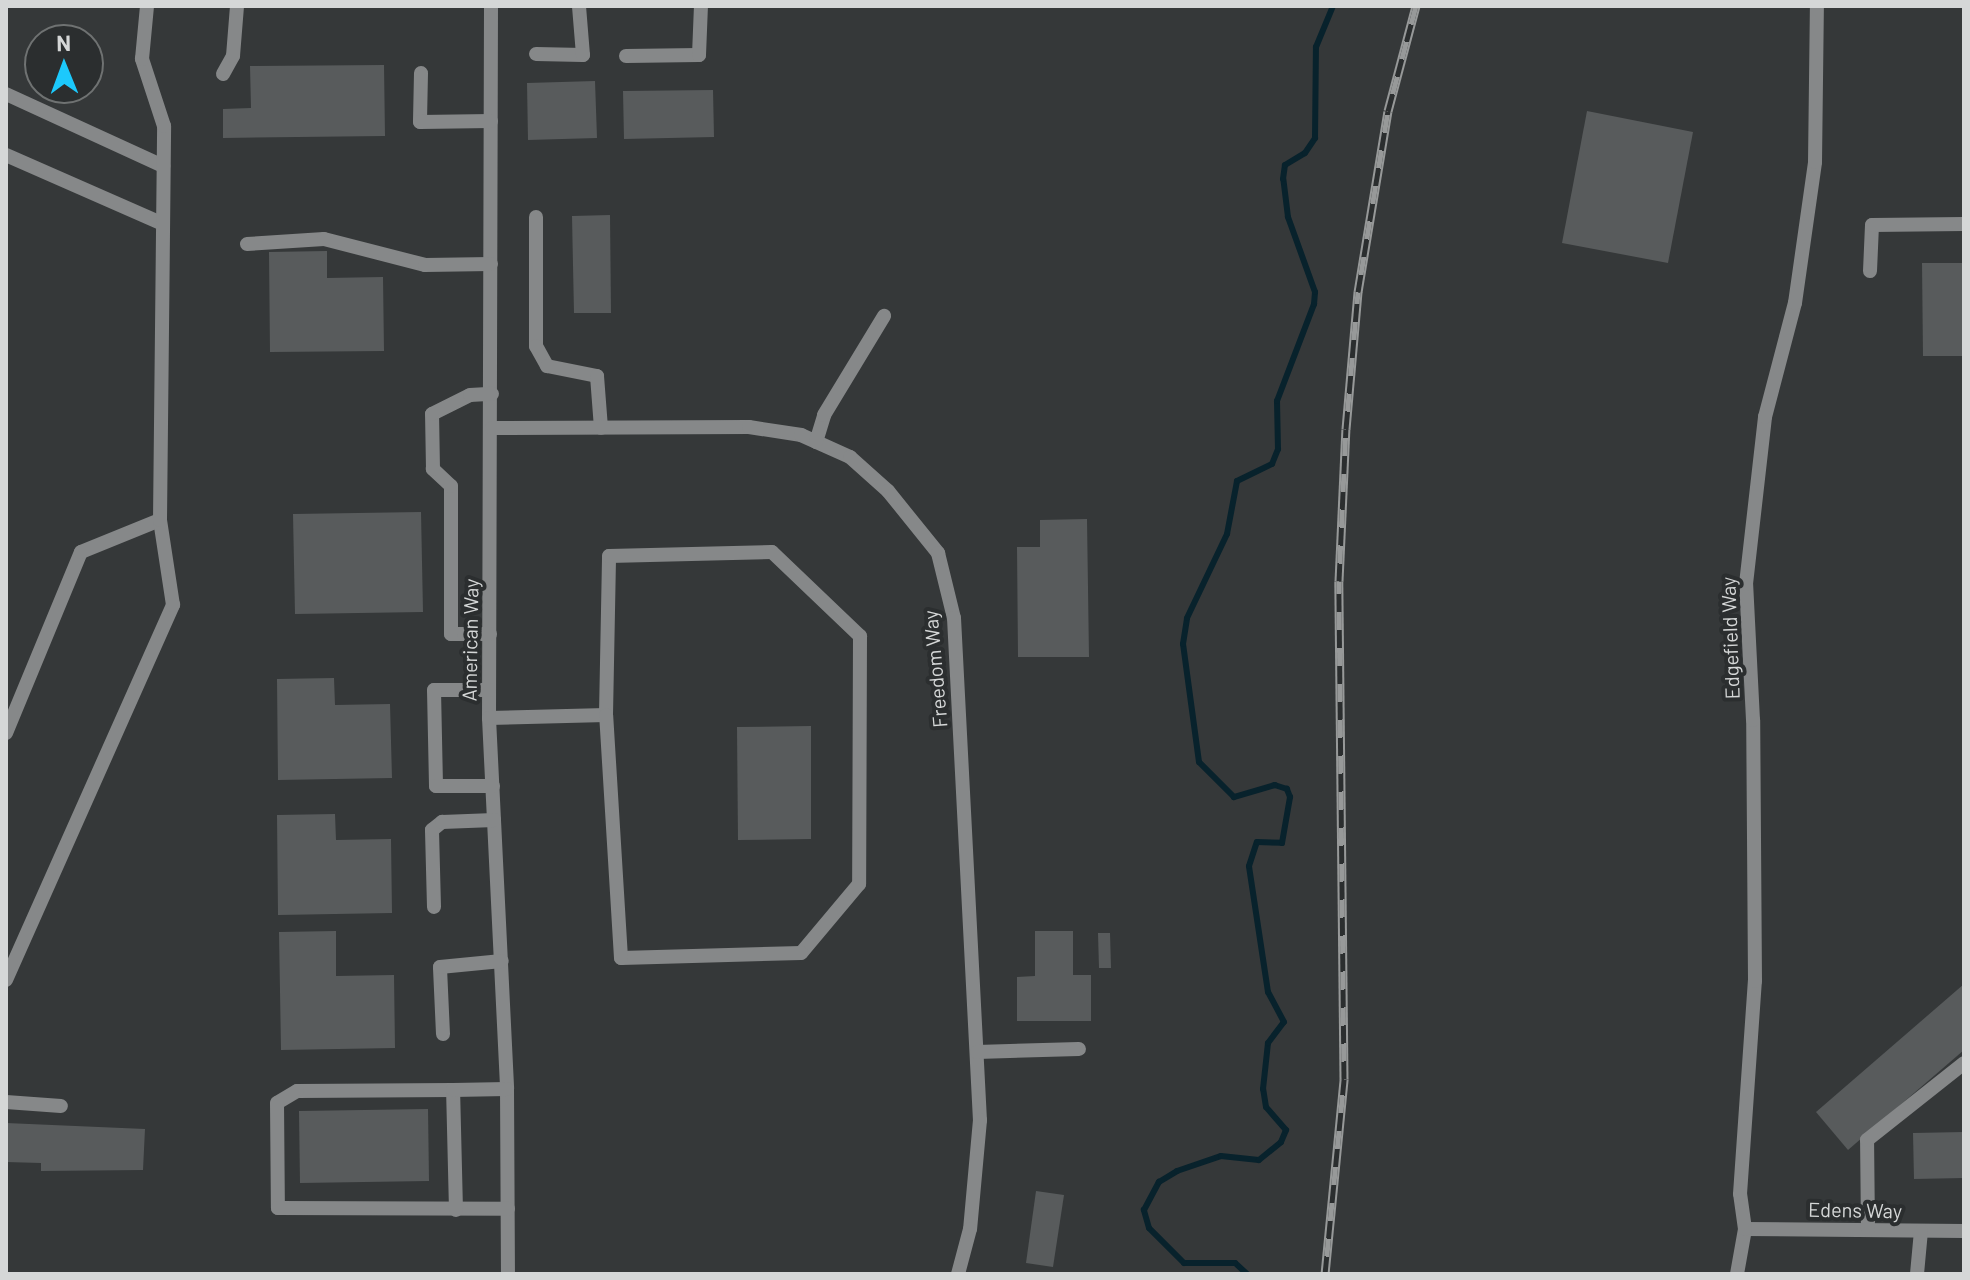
<!DOCTYPE html>
<html>
<head>
<meta charset="utf-8">
<style>
	body { margin:0 }
	#map { position:relative; width:1970px; height:1280px; overflow:hidden; background:#353839; font-family:Barlow,sans-serif }
	div>[style] { position:absolute }
	.stream>* { height:6px; margin:-3px; padding:0 3px; transform-origin:3px; border-radius:3px; background:#08222c }
	.building>* { inset:0; background:#585b5c }
	.minor>* { height:14px; margin:-7px; padding:0 7px; transform-origin:7px; border-radius:7px; background:#868889 }
	.rail>* { height:9px; margin-top:-4.5px; transform-origin:0; background:repeating-linear-gradient(90deg,#2b2e2f 0 18px,#979999 0 36px); box-sizing:border-box; border-block:2px solid #979999 }
	span { translate:-50% -50%; white-space:nowrap; text-align:center; line-height:1.15; -webkit-text-stroke:8px #2b2e2f; paint-order:stroke }
	.street-label { font-size:20px; color:#d5d7d7 }
	.frame { position:absolute; inset:0; border:8px solid #d5d7d7; pointer-events:none }
	.north { position:absolute; left:24px; top:24px; width:80px; height:80px; box-sizing:border-box; background:#2b2e2f; border:2px solid #6f7272; border-radius:50%; rotate:359deg; font-size:22px; font-weight:700; line-height:32px; text-align:center; color:#d5d7d7 }
	.north::after { content:''; display:block; margin:auto; width:28px; height:36px; background:#1cc9fc; clip-path:polygon(50% 0,100% 100%,50% 72%,0 100%) }
</style>
</head>
<body>
<div id="map">
	<div class="stream">
		<div style="left:1247px;top:1274px;width:16px;rotate:-137deg"></div>
		<div style="left:1235px;top:1263px;width:51px;rotate:180deg"></div>
		<div style="left:1184px;top:1263px;width:49px;rotate:-135deg"></div>
		<div style="left:1149px;top:1228px;width:19px;rotate:-106deg"></div>
		<div style="left:1144px;top:1210px;width:32px;rotate:-62deg"></div>
		<div style="left:1159px;top:1182px;width:21px;rotate:-31deg"></div>
		<div style="left:1177px;top:1171px;width:46px;rotate:-18.8deg"></div>
		<div style="left:1221px;top:1156px;width:38px;rotate:6deg"></div>
		<div style="left:1259px;top:1160px;width:28px;rotate:-39deg"></div>
		<div style="left:1281px;top:1142px;width:13px;rotate:-67deg"></div>
		<div style="left:1286px;top:1130px;width:30px;rotate:-131deg"></div>
		<div style="left:1266px;top:1107px;width:18px;rotate:-99deg"></div>
		<div style="left:1263px;top:1089px;width:46px;rotate:-83.8deg"></div>
		<div style="left:1268px;top:1043px;width:26px;rotate:-53deg"></div>
		<div style="left:1284px;top:1022px;width:34px;rotate:-118deg"></div>
		<div style="left:1268px;top:992px;width:127px;rotate:-98.6deg"></div>
		<div style="left:1249px;top:866px;width:25px;rotate:-72deg"></div>
		<div style="left:1257px;top:842px;width:25px;rotate:2deg"></div>
		<div style="left:1282px;top:843px;width:47px;rotate:-80.1deg"></div>
		<div style="left:1290px;top:797px;width:9px;rotate:-111deg"></div>
		<div style="left:1287px;top:789px;width:13px;rotate:-162deg"></div>
		<div style="left:1275px;top:785px;width:43px;rotate:163.7deg"></div>
		<div style="left:1234px;top:797px;width:49px;rotate:-135deg"></div>
		<div style="left:1199px;top:762px;width:119px;rotate:-97.7deg"></div>
		<div style="left:1183px;top:644px;width:26px;rotate:-81deg"></div>
		<div style="left:1187px;top:618px;width:93px;rotate:-64.5deg"></div>
		<div style="left:1227px;top:534px;width:54px;rotate:-79.3deg"></div>
		<div style="left:1237px;top:481px;width:39px;rotate:-26deg"></div>
		<div style="left:1272px;top:464px;width:16px;rotate:-68deg"></div>
		<div style="left:1278px;top:449px;width:48px;rotate:-91.2deg"></div>
		<div style="left:1277px;top:401px;width:104px;rotate:-69.1deg"></div>
		<div style="left:1314px;top:304px;width:12px;rotate:-85deg"></div>
		<div style="left:1315px;top:292px;width:80px;rotate:-109.8deg"></div>
		<div style="left:1288px;top:217px;width:38px;rotate:-97deg"></div>
		<div style="left:1283px;top:179px;width:14px;rotate:-82deg"></div>
		<div style="left:1285px;top:165px;width:23px;rotate:-31deg"></div>
		<div style="left:1305px;top:153px;width:18px;rotate:-56deg"></div>
		<div style="left:1315px;top:138px;width:91px;rotate:-89.4deg"></div>
		<div style="left:1316px;top:47px;width:44px;rotate:-67.5deg"></div>
	</div>
	<div class="building">
		<div style="clip-path:polygon(384px 65px,385px 136px,223px 138px,223px 109px,251px 108px,250px 66px)"></div>
		<div style="clip-path:polygon(595px 81px,597px 138px,528px 140px,527px 83px)"></div>
		<div style="clip-path:polygon(713px 90px,714px 137px,624px 139px,623px 91px)"></div>
		<div style="clip-path:polygon(1587px 111px,1693px 132px,1668px 263px,1562px 243px)"></div>
		<div style="clip-path:polygon(610px 215px,611px 313px,574px 313px,572px 216px)"></div>
		<div style="clip-path:polygon(327px 251px,327px 278px,383px 277px,384px 351px,270px 352px,269px 252px)"></div>
		<div style="clip-path:polygon(1922px 263px,1964px 263px,1964px 356px,1923px 356px)"></div>
		<div style="clip-path:polygon(421px 512px,423px 612px,295px 614px,293px 514px)"></div>
		<div style="clip-path:polygon(1087px 519px,1089px 657px,1018px 657px,1017px 547px,1040px 547px,1040px 520px)"></div>
		<div style="clip-path:polygon(334px 678px,335px 705px,390px 704px,392px 778px,278px 780px,277px 679px)"></div>
		<div style="clip-path:polygon(811px 726px,811px 839px,738px 840px,737px 727px)"></div>
		<div style="clip-path:polygon(335px 814px,336px 840px,391px 839px,392px 913px,278px 915px,277px 815px)"></div>
		<div style="clip-path:polygon(336px 931px,336px 976px,394px 975px,395px 1048px,281px 1050px,279px 932px)"></div>
		<div style="clip-path:polygon(1035px 931px,1073px 931px,1073px 975px,1091px 975px,1091px 1021px,1017px 1021px,1017px 977px,1035px 976px)"></div>
		<div style="clip-path:polygon(1098px 933px,1110px 933px,1111px 968px,1099px 968px)"></div>
		<div style="clip-path:polygon(1964px 984px,1964px 1050px,1848px 1150px,1816px 1112px)"></div>
		<div style="clip-path:polygon(428px 1109px,429px 1181px,300px 1183px,299px 1111px)"></div>
		<div style="clip-path:polygon(6px 1123px,145px 1129px,143px 1170px,41px 1171px,41px 1163px,6px 1162px)"></div>
		<div style="clip-path:polygon(1964px 1132px,1964px 1178px,1914px 1179px,1913px 1133px)"></div>
		<div style="clip-path:polygon(1036px 1191px,1064px 1195px,1053px 1267px,1026px 1263px)"></div>
	</div>
	<div class="minor">
		<div style="left:491px;top:6px;width:712px;rotate:90.16deg"></div>
		<div style="left:489px;top:718px;width:371px;rotate:87.2deg"></div>
		<div style="left:507px;top:1089px;width:185px;rotate:89.7deg"></div>
		<div style="left:536px;top:54px;width:47px;rotate:1.2deg"></div>
		<div style="left:583px;top:55px;width:49px;rotate:-94.7deg"></div>
		<div style="left:626px;top:56px;width:73px;rotate:-0.8deg"></div>
		<div style="left:699px;top:55px;width:49px;rotate:-87.7deg"></div>
		<div style="left:421px;top:73px;width:49px;rotate:91.2deg"></div>
		<div style="left:420px;top:122px;width:71px;rotate:-0.8deg"></div>
		<div style="left:223px;top:74px;width:21px;rotate:-61deg"></div>
		<div style="left:233px;top:56px;width:50px;rotate:-85.4deg"></div>
		<div style="left:6px;top:94px;width:173px;rotate:24.6deg"></div>
		<div style="left:6px;top:155px;width:171px;rotate:23.7deg"></div>
		<div style="left:536px;top:217px;width:129px;rotate:90deg"></div>
		<div style="left:536px;top:346px;width:23px;rotate:61deg"></div>
		<div style="left:547px;top:366px;width:51px;rotate:11.3deg"></div>
		<div style="left:597px;top:376px;width:52px;rotate:85.6deg"></div>
		<div style="left:247px;top:244px;width:77px;rotate:-3.7deg"></div>
		<div style="left:324px;top:239px;width:104px;rotate:14.4deg"></div>
		<div style="left:425px;top:265px;width:66px;rotate:-0.9deg"></div>
		<div style="left:1870px;top:271px;width:46px;rotate:-87.5deg"></div>
		<div style="left:1872px;top:225px;width:92px;rotate:-0.6deg"></div>
		<div style="left:492px;top:428px;width:257px;rotate:-0.2deg"></div>
		<div style="left:749px;top:427px;width:53px;rotate:8.7deg"></div>
		<div style="left:801px;top:435px;width:54px;rotate:24.2deg"></div>
		<div style="left:850px;top:457px;width:51px;rotate:41.8deg"></div>
		<div style="left:888px;top:491px;width:80px;rotate:51.1deg"></div>
		<div style="left:938px;top:553px;width:67px;rotate:76.2deg"></div>
		<div style="left:954px;top:618px;width:503px;rotate:87.04deg"></div>
		<div style="left:980px;top:1120px;width:109px;rotate:95.2deg"></div>
		<div style="left:970px;top:1229px;width:47px;rotate:104.9deg"></div>
		<div style="left:816px;top:442px;width:28px;rotate:-73deg"></div>
		<div style="left:824px;top:415px;width:116px;rotate:-58.8deg"></div>
		<div style="left:490px;top:634px;width:39px;rotate:180deg"></div>
		<div style="left:451px;top:634px;width:148px;rotate:-90deg"></div>
		<div style="left:451px;top:486px;width:25px;rotate:-137deg"></div>
		<div style="left:433px;top:469px;width:55px;rotate:-91deg"></div>
		<div style="left:432px;top:414px;width:42px;rotate:-26.6deg"></div>
		<div style="left:470px;top:395px;width:22px;rotate:-3deg"></div>
		<div style="left:489px;top:690px;width:55px;rotate:180deg"></div>
		<div style="left:434px;top:690px;width:96px;rotate:88.8deg"></div>
		<div style="left:436px;top:786px;width:57px"></div>
		<div style="left:489px;top:718px;width:117px;rotate:-1.5deg"></div>
		<div style="left:606px;top:715px;width:159px;rotate:-88.9deg"></div>
		<div style="left:609px;top:556px;width:163px;rotate:-1.4deg"></div>
		<div style="left:772px;top:552px;width:122px;rotate:43.7deg"></div>
		<div style="left:860px;top:636px;width:248px;rotate:90.2deg"></div>
		<div style="left:859px;top:884px;width:90px;rotate:130deg"></div>
		<div style="left:801px;top:953px;width:180px;rotate:178.4deg"></div>
		<div style="left:621px;top:958px;width:243px;rotate:-93.5deg"></div>
		<div style="left:6px;top:733px;width:196px;rotate:-67.5deg"></div>
		<div style="left:81px;top:552px;width:85px;rotate:-22.1deg"></div>
		<div style="left:434px;top:907px;width:77px;rotate:-91.5deg"></div>
		<div style="left:432px;top:830px;width:13px;rotate:-39deg"></div>
		<div style="left:442px;top:822px;width:52px;rotate:-2.2deg"></div>
		<div style="left:6px;top:980px;width:411px;rotate:-66deg"></div>
		<div style="left:173px;top:605px;width:86px;rotate:-98.7deg"></div>
		<div style="left:160px;top:520px;width:394px;rotate:-89.4deg"></div>
		<div style="left:164px;top:126px;width:71px;rotate:-108.2deg"></div>
		<div style="left:142px;top:59px;width:53px;rotate:-84.6deg"></div>
		<div style="left:443px;top:1034px;width:67px;rotate:-92.6deg"></div>
		<div style="left:440px;top:967px;width:62px;rotate:-5.5deg"></div>
		<div style="left:977px;top:1052px;width:102px;rotate:-1.7deg"></div>
		<div style="left:453px;top:1090px;width:156px;rotate:179.6deg"></div>
		<div style="left:297px;top:1091px;width:23px;rotate:149deg"></div>
		<div style="left:277px;top:1103px;width:105px;rotate:89.5deg"></div>
		<div style="left:278px;top:1208px;width:230px;rotate:0.2deg"></div>
		<div style="left:6px;top:1102px;width:55px;rotate:4.2deg"></div>
		<div style="left:456px;top:1210px;width:120px;rotate:-91.4deg"></div>
		<div style="left:453px;top:1090px;width:54px;rotate:-1.1deg"></div>
		<div style="left:1745px;top:1229px;width:219px;rotate:0.5deg"></div>
		<div style="left:1868px;top:1230px;width:90px;rotate:-90.6deg"></div>
		<div style="left:1867px;top:1140px;width:124px;rotate:-38.4deg"></div>
		<div style="left:1737px;top:1274px;width:46px;rotate:-79.9deg"></div>
		<div style="left:1745px;top:1229px;width:35px;rotate:-98deg"></div>
		<div style="left:1740px;top:1194px;width:214px;rotate:-86deg"></div>
		<div style="left:1755px;top:981px;width:261px;rotate:-90.4deg"></div>
		<div style="left:1753px;top:720px;width:136px;rotate:-92.9deg"></div>
		<div style="left:1746px;top:584px;width:168px;rotate:-83.5deg"></div>
		<div style="left:1765px;top:417px;width:118px;rotate:-75.3deg"></div>
		<div style="left:1795px;top:303px;width:142px;rotate:-81.9deg"></div>
		<div style="left:1815px;top:162px;width:156px;rotate:-89.3deg"></div>
		<div style="left:1917px;top:1274px;width:43px;rotate:-84.7deg"></div>
	</div>
	<div class="rail">
		<div style="left:1325px;top:1274px;width:196px;rotate:-84.4deg"></div>
		<div style="left:1344px;top:1079px;width:498px;rotate:-90.6deg"></div>
		<div style="left:1339px;top:581px;width:152px;rotate:-87.4deg"></div>
		<div style="left:1346px;top:429px;width:138px;rotate:-85deg"></div>
		<div style="left:1358px;top:292px;width:183px;rotate:-80.6deg"></div>
		<div style="left:1388px;top:111px;width:109px;rotate:-75.1deg"></div>
	</div>
	<div class="street-label">
		<span style="left:1730px;top:638px;rotate:-92deg">Edgefield Way</span>
		<span style="left:470px;top:640px;rotate:-89deg">American Way</span>
		<span style="left:935px;top:669px;rotate:-95deg">Freedom Way</span>
		<span style="left:1855px;top:1210px;rotate:1deg">Edens Way</span>
	</div>
	<div class="frame"></div>
	<div class="north">N</div>
</div>
</body>
</html>
